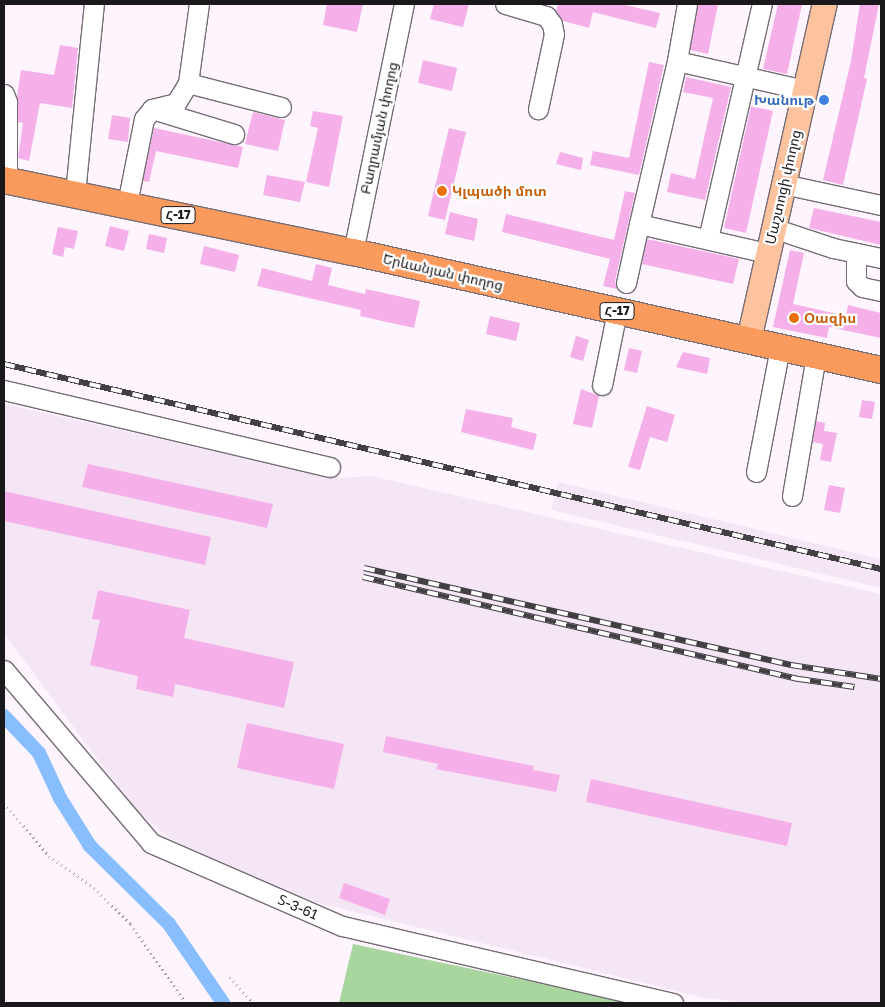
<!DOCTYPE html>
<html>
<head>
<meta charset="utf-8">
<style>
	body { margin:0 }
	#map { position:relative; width:885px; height:1007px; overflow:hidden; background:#fdf4fe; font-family:"Golos Text","Noto Sans Armenian",sans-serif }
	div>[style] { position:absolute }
	.built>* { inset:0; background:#f5e6f6 }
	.green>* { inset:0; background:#a9d59e }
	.canal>* { height:14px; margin:-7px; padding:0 7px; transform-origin:7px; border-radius:7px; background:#88bdfe }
	.building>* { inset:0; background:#f6b0e9 }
	.path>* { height:2.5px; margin-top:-1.25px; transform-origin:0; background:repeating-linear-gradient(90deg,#9c959c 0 1px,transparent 0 5px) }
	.roads { filter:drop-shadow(1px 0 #756d75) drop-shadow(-1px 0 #756d75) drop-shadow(0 1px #756d75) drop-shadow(0 -1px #756d75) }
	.minor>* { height:19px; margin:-9.5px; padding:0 9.5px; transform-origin:9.5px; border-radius:9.5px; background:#fff }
	.major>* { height:24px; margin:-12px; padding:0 12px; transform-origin:12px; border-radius:12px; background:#fdc29e }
	.highway>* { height:26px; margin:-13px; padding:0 13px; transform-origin:13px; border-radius:13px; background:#fb9a5d }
	.rail>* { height:5.5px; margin-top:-2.75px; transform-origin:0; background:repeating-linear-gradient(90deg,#fff 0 11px,#433f44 0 22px); box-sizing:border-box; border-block:1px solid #433f44 }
	.dots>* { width:14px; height:14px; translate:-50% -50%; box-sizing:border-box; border:2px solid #fff; border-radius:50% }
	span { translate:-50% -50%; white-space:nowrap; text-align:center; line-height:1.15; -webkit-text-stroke:4.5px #fff; paint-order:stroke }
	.shield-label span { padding:1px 4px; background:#fff; border:1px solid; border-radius:4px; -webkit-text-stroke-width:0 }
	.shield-label { font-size:12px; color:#1b181b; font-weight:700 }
	.shop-label { font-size:14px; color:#366cbe; font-weight:700 }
	.right { translate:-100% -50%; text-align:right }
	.street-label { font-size:14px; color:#1b181b }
	.food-label { font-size:14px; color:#c56008; font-weight:700 }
	.left { translate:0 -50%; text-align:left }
	.frame { position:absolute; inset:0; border:5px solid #1b181b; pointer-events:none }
</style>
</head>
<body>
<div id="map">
	<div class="built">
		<div style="clip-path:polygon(4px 404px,336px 478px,372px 476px,881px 594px,881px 1003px,748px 1003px,705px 998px,298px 898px,170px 839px,134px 808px,4px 634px)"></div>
		<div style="clip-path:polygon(558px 482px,881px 559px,881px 588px,551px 510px)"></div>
	</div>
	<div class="green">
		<div style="clip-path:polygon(353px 944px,634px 1003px,339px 1003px)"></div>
	</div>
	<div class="canal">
		<div style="left:4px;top:716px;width:51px;rotate:46.6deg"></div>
		<div style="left:39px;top:753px;width:50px;rotate:65deg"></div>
		<div style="left:60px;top:798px;width:57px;rotate:58deg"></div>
		<div style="left:90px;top:846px;width:111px;rotate:44.6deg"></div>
		<div style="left:169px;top:924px;width:96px;rotate:55.6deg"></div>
	</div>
	<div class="building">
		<div style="clip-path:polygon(327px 4px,363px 4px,357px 32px,323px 25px)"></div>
		<div style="clip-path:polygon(434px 4px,469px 4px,463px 27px,430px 19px)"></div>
		<div style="clip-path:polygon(558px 4px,621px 4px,660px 13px,656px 28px,593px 12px,589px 28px,563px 21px,556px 11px)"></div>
		<div style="clip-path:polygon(718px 4px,708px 54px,690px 50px,698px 4px)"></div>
		<div style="clip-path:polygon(778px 4px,802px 4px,787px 74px,763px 69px)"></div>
		<div style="clip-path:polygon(860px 4px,879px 4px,864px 78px,867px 79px,843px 185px,823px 180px,851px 61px)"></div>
		<div style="clip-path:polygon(60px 45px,78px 48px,72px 108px,40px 103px,29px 161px,18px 158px,23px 123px,18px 122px,17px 96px,21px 70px,54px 75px)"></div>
		<div style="clip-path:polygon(423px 60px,457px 68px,452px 91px,418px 83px)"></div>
		<div style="clip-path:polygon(649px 62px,664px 65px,639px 175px,590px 165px,593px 151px,629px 158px)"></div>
		<div style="clip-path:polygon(686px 77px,731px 87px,705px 200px,667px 192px,671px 173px,695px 179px,713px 98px,683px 92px)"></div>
		<div style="clip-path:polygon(751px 106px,773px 111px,746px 233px,724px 228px)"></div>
		<div style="clip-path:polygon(313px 111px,343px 116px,329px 187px,306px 182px,318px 128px,310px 126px)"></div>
		<div style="clip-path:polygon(253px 112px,285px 120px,278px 151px,245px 144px)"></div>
		<div style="clip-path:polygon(112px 115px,130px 118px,128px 142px,108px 139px)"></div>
		<div style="clip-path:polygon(154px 128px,243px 147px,238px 168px,156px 151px,149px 182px,143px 181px)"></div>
		<div style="clip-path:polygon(449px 128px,466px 132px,445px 220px,428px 216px)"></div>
		<div style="clip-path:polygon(560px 152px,583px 158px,581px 170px,556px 164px)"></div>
		<div style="clip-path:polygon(267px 175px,305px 182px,300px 202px,263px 195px)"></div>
		<div style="clip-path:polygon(625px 191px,635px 193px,615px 281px,617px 289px,603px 286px,610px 259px,502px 232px,506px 214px,614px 240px)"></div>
		<div style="clip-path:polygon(814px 208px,881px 222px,881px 245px,809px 228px)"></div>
		<div style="clip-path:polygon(450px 212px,478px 219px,474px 241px,445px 234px)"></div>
		<div style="clip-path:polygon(110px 226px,129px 231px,124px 251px,105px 246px)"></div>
		<div style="clip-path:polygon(58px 227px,78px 231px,74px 249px,65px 247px,63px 257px,52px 254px)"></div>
		<div style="clip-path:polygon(149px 234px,167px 238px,164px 253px,146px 249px)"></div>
		<div style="clip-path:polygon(647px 239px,739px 259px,733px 284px,642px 264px)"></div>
		<div style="clip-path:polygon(204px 246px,239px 255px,235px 272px,200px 264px)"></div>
		<div style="clip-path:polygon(790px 250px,804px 253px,793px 304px,846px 316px,848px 305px,881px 313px,881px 338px,829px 327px,827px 338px,773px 327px)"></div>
		<div style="clip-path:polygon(316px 264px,332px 268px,328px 285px,365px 294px,366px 289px,420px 301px,414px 328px,360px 316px,361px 310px,257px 286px,262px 268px,312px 281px)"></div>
		<div style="clip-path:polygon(490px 316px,520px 323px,516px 341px,486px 334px)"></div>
		<div style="clip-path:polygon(576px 336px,589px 340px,583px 361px,570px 357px)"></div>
		<div style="clip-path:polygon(629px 348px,642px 351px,637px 373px,624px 370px)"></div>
		<div style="clip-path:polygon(683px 352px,710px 358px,707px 374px,676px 367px)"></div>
		<div style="clip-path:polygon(581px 389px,599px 396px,592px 428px,573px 424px)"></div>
		<div style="clip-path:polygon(862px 400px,875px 402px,872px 419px,859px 417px)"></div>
		<div style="clip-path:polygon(647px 406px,675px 415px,667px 442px,650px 437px,640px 470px,628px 467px)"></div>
		<div style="clip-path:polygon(466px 409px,513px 418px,511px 427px,537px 434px,533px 450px,461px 432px)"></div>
		<div style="clip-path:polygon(816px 421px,825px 423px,824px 431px,837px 433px,831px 462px,820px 460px,823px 444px,813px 442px)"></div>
		<div style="clip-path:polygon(88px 464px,273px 504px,267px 528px,82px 487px)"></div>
		<div style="clip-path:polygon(829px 485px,845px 488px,840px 513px,824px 510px)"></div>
		<div style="clip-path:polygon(4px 491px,211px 537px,205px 565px,4px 521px)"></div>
		<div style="clip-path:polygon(98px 590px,190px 610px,184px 638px,294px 662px,284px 708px,175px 684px,173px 697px,136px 689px,138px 676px,90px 665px,100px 620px,92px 619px)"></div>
		<div style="clip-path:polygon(247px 723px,344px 744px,334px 789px,237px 768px)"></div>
		<div style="clip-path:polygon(386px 736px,534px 766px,533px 770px,560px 775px,556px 792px,436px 769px,438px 764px,383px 752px)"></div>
		<div style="clip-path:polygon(591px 779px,792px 823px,787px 846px,586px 802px)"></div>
		<div style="clip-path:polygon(344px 883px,390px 899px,385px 915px,339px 898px)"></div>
	</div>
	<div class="path">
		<div style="left:4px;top:803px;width:70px;rotate:49.7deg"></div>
		<div style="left:49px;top:856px;width:55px;rotate:35.4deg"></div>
		<div style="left:94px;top:888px;width:52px;rotate:44.2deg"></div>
		<div style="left:131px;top:924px;width:96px;rotate:55.2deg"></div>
		<div style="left:230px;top:977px;width:35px;rotate:49deg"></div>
	</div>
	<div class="roads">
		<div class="minor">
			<div style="left:505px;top:4px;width:43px;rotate:16.3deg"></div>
			<div style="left:546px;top:16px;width:10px;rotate:53deg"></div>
			<div style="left:552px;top:24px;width:10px;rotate:79deg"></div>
			<div style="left:554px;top:34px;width:77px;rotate:102deg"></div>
			<div style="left:687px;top:4px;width:58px;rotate:100deg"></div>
			<div style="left:677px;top:61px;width:131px;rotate:12.8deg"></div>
			<div style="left:188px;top:83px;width:96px;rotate:14.5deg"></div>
			<div style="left:4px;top:94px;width:9px;rotate:69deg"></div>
			<div style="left:7px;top:102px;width:79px;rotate:90deg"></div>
			<div style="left:152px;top:109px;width:86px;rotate:17deg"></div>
			<div style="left:783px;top:184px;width:100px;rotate:12.1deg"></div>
			<div style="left:75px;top:193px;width:190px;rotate:-84.3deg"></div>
			<div style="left:127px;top:204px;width:87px;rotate:-78.7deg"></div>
			<div style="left:144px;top:119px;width:13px;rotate:-51deg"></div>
			<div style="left:152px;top:109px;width:25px;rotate:-14deg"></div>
			<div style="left:176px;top:103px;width:23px;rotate:-59deg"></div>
			<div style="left:188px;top:83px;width:80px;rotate:-82.1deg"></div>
			<div style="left:639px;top:224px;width:167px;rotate:-76.9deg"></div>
			<div style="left:773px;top:228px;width:63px;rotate:18.4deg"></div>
			<div style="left:833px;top:248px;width:49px;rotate:11.8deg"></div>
			<div style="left:708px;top:239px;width:241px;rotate:-77.1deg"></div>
			<div style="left:353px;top:252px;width:253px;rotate:-78.4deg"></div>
			<div style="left:856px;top:253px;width:28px;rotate:90deg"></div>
			<div style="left:856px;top:281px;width:8px;rotate:45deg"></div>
			<div style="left:862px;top:287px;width:19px;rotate:12deg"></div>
			<div style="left:626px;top:283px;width:60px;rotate:-77.6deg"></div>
			<div style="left:639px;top:224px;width:131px;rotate:12.8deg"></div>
			<div style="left:602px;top:385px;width:76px;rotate:-78.5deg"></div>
			<div style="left:4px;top:390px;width:335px;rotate:13.3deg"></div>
			<div style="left:756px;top:472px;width:127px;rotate:-79.1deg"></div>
			<div style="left:792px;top:496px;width:142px;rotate:-80.3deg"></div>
			<div style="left:4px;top:670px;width:227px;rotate:49.6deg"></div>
			<div style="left:151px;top:843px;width:208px;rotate:23.5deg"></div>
			<div style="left:342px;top:926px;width:340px;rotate:13.1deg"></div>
		</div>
		<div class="major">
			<div style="left:749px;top:340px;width:344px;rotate:-77.3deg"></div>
		</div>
		<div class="highway">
			<div style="left:4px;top:180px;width:356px;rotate:11.7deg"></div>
			<div style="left:353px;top:252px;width:541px;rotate:12.6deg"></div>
		</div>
	</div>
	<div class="rail">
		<div style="left:4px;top:364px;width:901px;rotate:13.16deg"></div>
		<div style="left:364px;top:568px;width:438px;rotate:12.8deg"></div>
		<div style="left:791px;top:665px;width:91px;rotate:8.8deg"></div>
		<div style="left:363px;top:577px;width:448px;rotate:13.2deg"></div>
		<div style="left:799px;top:679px;width:56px;rotate:8.3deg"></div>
	</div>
	<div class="dots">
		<div style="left:824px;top:100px;background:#3f7fe0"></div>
		<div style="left:442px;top:191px;background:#e8710a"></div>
		<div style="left:794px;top:318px;background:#e8710a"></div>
	</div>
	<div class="shield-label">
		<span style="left:178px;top:215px">Հ-17</span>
		<span style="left:617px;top:311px">Հ-17</span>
	</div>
	<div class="shop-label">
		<span class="right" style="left:814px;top:100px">Խանութ</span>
	</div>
	<div class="street-label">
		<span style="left:379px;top:128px;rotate:-78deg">Բաղրամյան փողոց</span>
		<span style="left:783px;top:187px;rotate:-77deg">Մաշտոցի փողոց</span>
		<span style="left:443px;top:272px;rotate:13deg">Երևանյան փողոց</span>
		<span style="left:298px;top:907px;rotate:24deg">Տ-3-61</span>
	</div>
	<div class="food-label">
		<span class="left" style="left:452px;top:191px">Կլպածի մոտ</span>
		<span class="left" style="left:804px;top:318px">Օազիս</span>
	</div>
	<div class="frame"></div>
</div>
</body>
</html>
